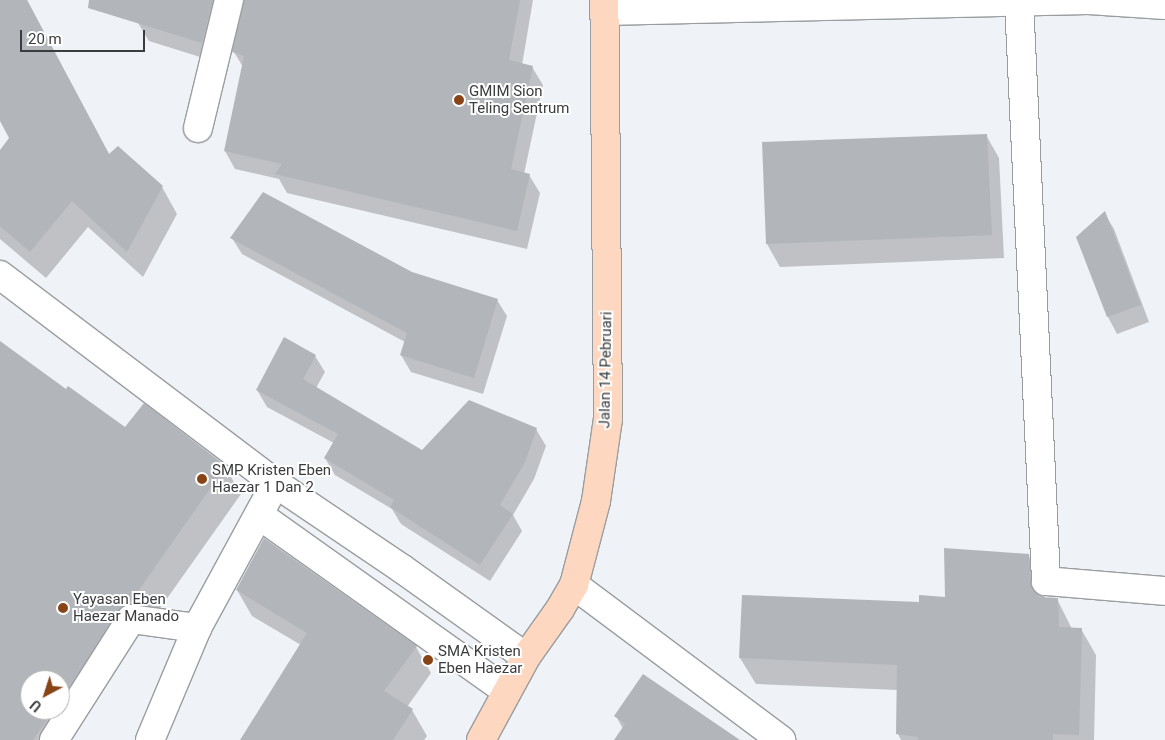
<!DOCTYPE html>
<html>
<head>
<meta charset="utf-8">
<style>
	body { margin:0 }
	#map { position:relative; width:1165px; height:740px; overflow:hidden; background:#eff2f6; font-family:Roboto,sans-serif }
	div>[style] { position:absolute }
	.shadow>* { inset:0; background:#0003 }
	.building>* { inset:0; background:#b2b5b9 }
	.roads { filter:drop-shadow(1px 0 #9a9da0) drop-shadow(-1px 0 #9a9da0) drop-shadow(0 1px #9a9da0) drop-shadow(0 -1px #9a9da0) }
	.minor>* { height:28px; margin:-14px; padding:0 14px; transform-origin:14px; border-radius:14px; background:#fff }
	.major>* { height:28px; margin:-14px; padding:0 14px; transform-origin:14px; border-radius:14px; background:#fed7c0 }
	.dots>* { width:14px; height:14px; translate:-50% -50%; box-sizing:border-box; border:2px solid #fff; border-radius:50% }
	span { translate:-50% -50%; white-space:nowrap; text-align:center; line-height:1.15; -webkit-text-stroke:4px #fff; paint-order:stroke }
	.poi-label { font-size:15px; color:#3a3c3d }
	.left { translate:0 -50%; text-align:left }
	.street-label { font-size:15px; color:#3a3c3d }
	.north { position:absolute; left:20px; top:670px; width:50px; height:50px; box-sizing:border-box; background:#fff; border:1px solid #b0b1b1; border-radius:50%; rotate:220deg; font-size:14px; font-weight:700; line-height:20px; text-align:center; color:#3a3c3d }
	.north::after { content:''; display:block; margin:auto; width:18px; height:22px; background:#884417; clip-path:polygon(50% 0,100% 100%,50% 72%,0 100%) }
	.scale { position:absolute; left:20px; top:30px; width:125px; height:22px; box-sizing:border-box; border:2px solid #3a3c3d; border-top:0; padding-left:6px; font-size:15px; line-height:18px; white-space:nowrap; color:#3a3c3d; -webkit-text-stroke:4px #fff; paint-order:stroke }
</style>
</head>
<body>
<div id="map">
	<div class="shadow">
		<div style="clip-path:polygon(0 0,27px 0,110px 156px,162px 187px,177px 214px,143px 277px,88px 227px,46px 278px,0 239px,0 152px,30px 175px,0 118px)"></div>
		<div style="clip-path:polygon(145px 0,533px 0,522px 65px,532px 67px,543px 85px,524px 174px,529px 175px,540px 193px,527px 249px,287px 193px,279px 179px,235px 169px,225px 151px,243px 67px,234px 52px,244px 3px,235px 3px,213px 61px,149px 41px,138px 23px)"></div>
		<div style="clip-path:polygon(986px 135px,999px 158px,1004px 258px,780px 267px,767px 244px)"></div>
		<div style="clip-path:polygon(1104px 213px,1114px 229px,1149px 322px,1117px 334px,1108px 317px,1078px 237px)"></div>
		<div style="clip-path:polygon(232px 238px,412px 273px,497px 300px,507px 316px,483px 394px,411px 372px,401px 355px,405px 342px,242px 254px)"></div>
		<div style="clip-path:polygon(evenodd,0 343px,66px 391px,125px 429px,225px 467px,241px 494px,144px 631px,133px 637px,67px 740px,0 740px,0 343px,30px 680px,60px 680px,60px 710px,30px 710px,30px 680px)"></div>
		<div style="clip-path:polygon(315px 356px,325px 372px,316px 388px,422px 451px,536px 429px,546px 446px,534px 479px,513px 515px,522px 531px,490px 581px,401px 524px,392px 509px,335px 475px,325px 458px,334px 443px,267px 407px,257px 390px)"></div>
		<div style="clip-path:polygon(1028px 555px,1044px 582px,1045px 599px,1057px 599px,1072px 629px,1081px 629px,1096px 655px,1094px 740px,901px 740px,898px 734px,898px 690px,756px 684px,740px 658px,920px 603px,947px 598px)"></div>
		<div style="clip-path:polygon(237px 590px,416px 647px,431px 673px,407px 707px,412px 710px,427px 736px,424px 740px,242px 740px,301px 645px,252px 616px)"></div>
		<div style="clip-path:polygon(616px 716px,738px 740px,615px 740px,623px 729px)"></div>
	</div>
	<div class="building">
		<div style="clip-path:polygon(0 0,27px 0,109px 154px,118px 146px,163px 186px,127px 252px,72px 201px,30px 252px,0 226px,0 150px,9px 138px,0 121px)"></div>
		<div style="clip-path:polygon(89px 0,213px 0,202px 43px,88px 8px)"></div>
		<div style="clip-path:polygon(244px 0,520px 0,509px 60px,533px 66px,511px 169px,530px 174px,517px 231px,275px 174px,282px 164px,224px 151px,244px 56px,232px 52px)"></div>
		<div style="clip-path:polygon(987px 134px,992px 235px,766px 244px,762px 142px)"></div>
		<div style="clip-path:polygon(263px 192px,412px 272px,498px 299px,474px 378px,400px 355px,407px 333px,230px 238px)"></div>
		<div style="clip-path:polygon(1105px 211px,1141px 305px,1107px 317px,1076px 237px)"></div>
		<div style="clip-path:polygon(284px 337px,316px 355px,303px 379px,422px 450px,469px 400px,537px 428px,525px 462px,500px 505px,513px 514px,480px 565px,390px 507px,394px 500px,324px 458px,338px 434px,256px 390px)"></div>
		<div style="clip-path:polygon(0 341px,66px 389px,68px 386px,125px 427px,144px 403px,226px 466px,129px 604px,118px 611px,60px 701px,60px 680px,30px 680px,30px 710px,54px 710px,33px 740px,0 740px)"></div>
		<div style="clip-path:polygon(264px 538px,417px 646px,384px 691px,413px 709px,393px 740px,240px 740px,307px 633px,236px 590px)"></div>
		<div style="clip-path:polygon(944px 548px,1029px 554px,1032px 588px,1039px 597px,1058px 598px,1059px 627px,1082px 628px,1079px 735px,1053px 734px,1053px 740px,918px 740px,918px 737px,896px 734px,897px 665px,739px 658px,742px 595px,919px 602px,919px 595px,945px 597px)"></div>
		<div style="clip-path:polygon(643px 674px,740px 740px,614px 740px,625px 724px,614px 716px)"></div>
	</div>
	<div class="roads">
		<div class="minor">
			<div style="left:1019px;top:1px;width:581px;rotate:87.33deg"></div>
			<div style="left:1046px;top:581px;width:119px;rotate:4.8deg"></div>
			<div style="left:604px;top:11px;width:484px;rotate:-1.3deg"></div>
			<div style="left:1088px;top:0;width:77px;rotate:3.7deg"></div>
			<div style="left:198px;top:128px;width:132px;rotate:-76.4deg"></div>
			<div style="left:0;top:275px;width:345px;rotate:37.1deg"></div>
			<div style="left:275px;top:483px;width:152px;rotate:34deg"></div>
			<div style="left:401px;top:568px;width:153px;rotate:35.5deg"></div>
			<div style="left:259px;top:515px;width:304px;rotate:35.4deg"></div>
			<div style="left:574px;top:585px;width:259px;rotate:36.8deg"></div>
			<div style="left:54px;top:740px;width:143px;rotate:-57.5deg"></div>
			<div style="left:131px;top:619px;width:67px;rotate:7.8deg"></div>
			<div style="left:150px;top:740px;width:121px;rotate:-67.2deg"></div>
			<div style="left:197px;top:628px;width:147px;rotate:-61.5deg"></div>
		</div>
		<div class="major">
			<div style="left:481px;top:740px;width:94px;rotate:-61.5deg"></div>
			<div style="left:526px;top:657px;width:59px;rotate:-54.7deg"></div>
			<div style="left:560px;top:609px;width:28px;rotate:-60deg"></div>
			<div style="left:574px;top:585px;width:87px;rotate:-75.3deg"></div>
			<div style="left:596px;top:501px;width:83px;rotate:-81.7deg"></div>
			<div style="left:608px;top:419px;width:419px;rotate:-90.5deg"></div>
		</div>
	</div>
	<div class="dots">
		<div style="left:459px;top:100px;background:#884417"></div>
		<div style="left:202px;top:479px;background:#884417"></div>
		<div style="left:63px;top:608px;background:#884417"></div>
		<div style="left:428px;top:660px;background:#884417"></div>
	</div>
	<div class="poi-label">
		<span class="left" style="left:469px;top:100px">GMIM Sion<br>Teling Sentrum</span>
		<span class="left" style="left:212px;top:479px">SMP Kristen Eben<br>Haezar 1 Dan 2</span>
		<span class="left" style="left:73px;top:608px">Yayasan Eben<br>Haezar Manado</span>
		<span class="left" style="left:438px;top:660px">SMA Kristen<br>Eben Haezar</span>
	</div>
	<div class="street-label">
		<span style="left:606px;top:370px;rotate:-89deg">Jalan 14 Pebruari</span>
	</div>
	<div class="north">U</div>
	<div class="scale">20 m</div>
</div>
</body>
</html>
